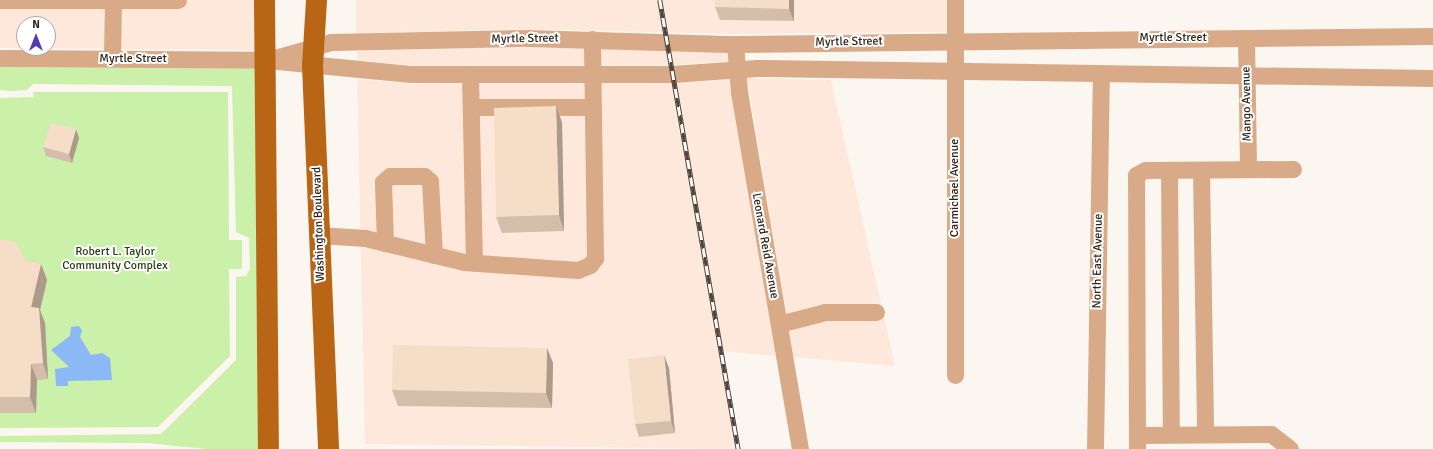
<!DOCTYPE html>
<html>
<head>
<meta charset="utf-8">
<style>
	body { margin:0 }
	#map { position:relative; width:1433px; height:449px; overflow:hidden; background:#fcf6f1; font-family:Signika,sans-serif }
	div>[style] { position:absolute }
	.commercial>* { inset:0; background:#fee8db }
	.green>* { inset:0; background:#caf0aa }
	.water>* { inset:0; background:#8bb9f6 }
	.minor>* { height:17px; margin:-8.5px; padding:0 8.5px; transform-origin:8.5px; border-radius:8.5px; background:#d9aa88 }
	.major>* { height:21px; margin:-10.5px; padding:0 10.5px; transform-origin:10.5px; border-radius:10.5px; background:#b96516 }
	.rail>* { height:4.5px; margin-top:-2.25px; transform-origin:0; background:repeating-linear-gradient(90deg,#fff 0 9px,#50453c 0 18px); box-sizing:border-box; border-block:1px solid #50453c }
	.wall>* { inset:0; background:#d4beab }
	.shaded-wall>* { inset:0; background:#ac9b8b }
	.building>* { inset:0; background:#f6ddc7 }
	span { translate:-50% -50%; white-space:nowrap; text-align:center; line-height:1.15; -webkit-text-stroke:4px #fff; paint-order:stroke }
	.street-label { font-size:12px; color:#2f241a }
	.park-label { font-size:12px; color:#294010 }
	.north { position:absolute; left:16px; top:16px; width:40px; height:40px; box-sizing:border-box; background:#fff; border:1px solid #aca7a3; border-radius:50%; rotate:0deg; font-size:11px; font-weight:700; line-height:16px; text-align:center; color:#2f241a }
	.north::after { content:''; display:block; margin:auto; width:14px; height:18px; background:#553bb3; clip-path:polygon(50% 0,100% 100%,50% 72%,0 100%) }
</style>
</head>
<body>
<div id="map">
	<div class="commercial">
		<div style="clip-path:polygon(evenodd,0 0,256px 0,258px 50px,0 48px,0 0,24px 24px,48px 24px,48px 48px,24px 48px,24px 24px)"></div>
		<div style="clip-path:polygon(356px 0,947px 0,947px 32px,734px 34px,528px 29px,356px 33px)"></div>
		<div style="clip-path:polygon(528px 47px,728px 52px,729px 61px,672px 65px,410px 65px,357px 60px,357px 51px)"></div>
		<div style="clip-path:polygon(747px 78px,831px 80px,895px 366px,793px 357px)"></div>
		<div style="clip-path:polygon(357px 79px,410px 84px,672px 83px,730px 80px,776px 356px,722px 351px,734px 449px,365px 444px)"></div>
	</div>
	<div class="green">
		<div style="clip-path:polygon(0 67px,259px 69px,260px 449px,206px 449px,147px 443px,0 442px,0 436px,161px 434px,236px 360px,236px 277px,246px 276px,250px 269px,249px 238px,236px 232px,232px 86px,33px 84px,27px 90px,13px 91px,0 90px)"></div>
		<div style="clip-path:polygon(33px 92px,228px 92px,229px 240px,242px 240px,242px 269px,229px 269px,230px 356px,158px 427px,0 428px,0 98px,34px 97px)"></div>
	</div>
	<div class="water">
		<div style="clip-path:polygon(79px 326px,82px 331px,80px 337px,91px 355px,102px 353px,110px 358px,112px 380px,68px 381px,68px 386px,56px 386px,55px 369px,69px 367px,51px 350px,70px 336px,71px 327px)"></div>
	</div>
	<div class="minor">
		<div style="left:1px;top:0;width:177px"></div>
		<div style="left:1246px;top:38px;width:131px;rotate:89.1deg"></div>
		<div style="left:735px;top:44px;width:48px;rotate:85.2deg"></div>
		<div style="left:739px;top:92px;width:362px;rotate:80.3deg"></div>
		<div style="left:0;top:58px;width:267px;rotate:0.4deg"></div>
		<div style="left:267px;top:60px;width:144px;rotate:5.6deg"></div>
		<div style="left:410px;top:74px;width:262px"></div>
		<div style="left:672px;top:74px;width:85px;rotate:-4deg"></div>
		<div style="left:757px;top:68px;width:676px;rotate:0.85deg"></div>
		<div style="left:112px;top:58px;width:58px;rotate:-89deg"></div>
		<div style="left:275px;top:58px;width:58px;rotate:-15.9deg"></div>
		<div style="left:331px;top:42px;width:197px;rotate:-1.2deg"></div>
		<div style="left:528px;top:38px;width:207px;rotate:1.7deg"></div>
		<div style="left:735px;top:44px;width:698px;rotate:-0.66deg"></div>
		<div style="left:470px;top:74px;width:189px;rotate:88.8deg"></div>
		<div style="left:471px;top:107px;width:122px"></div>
		<div style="left:1169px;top:170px;width:264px;rotate:89.6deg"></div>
		<div style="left:1201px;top:170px;width:264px;rotate:89.1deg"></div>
		<div style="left:319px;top:235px;width:46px;rotate:3.7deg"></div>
		<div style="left:365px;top:238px;width:102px;rotate:13.6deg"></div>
		<div style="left:464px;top:262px;width:114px;rotate:4deg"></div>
		<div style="left:578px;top:270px;width:13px;rotate:-23deg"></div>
		<div style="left:590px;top:265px;width:9px;rotate:-54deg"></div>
		<div style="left:595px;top:258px;width:219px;rotate:-90.8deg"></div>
		<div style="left:385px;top:243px;width:61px;rotate:-91.9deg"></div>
		<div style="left:383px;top:182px;width:9px;rotate:-41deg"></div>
		<div style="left:390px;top:176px;width:34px"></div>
		<div style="left:424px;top:176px;width:8px;rotate:40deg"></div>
		<div style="left:430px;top:181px;width:74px;rotate:86.9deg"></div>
		<div style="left:779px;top:324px;width:48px;rotate:-14.6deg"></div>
		<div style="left:825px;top:312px;width:51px"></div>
		<div style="left:955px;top:375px;width:375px;rotate:-90deg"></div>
		<div style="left:1137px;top:435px;width:134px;rotate:-0.4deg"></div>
		<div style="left:1271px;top:434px;width:24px;rotate:38deg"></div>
		<div style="left:1095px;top:449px;width:376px;rotate:-89.1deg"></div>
		<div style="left:1137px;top:449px;width:274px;rotate:-90.2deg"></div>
		<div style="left:1136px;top:175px;width:10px;rotate:-29deg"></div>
		<div style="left:1145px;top:170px;width:148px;rotate:-0.4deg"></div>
	</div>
	<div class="major">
		<div style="left:264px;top:0;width:449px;rotate:89.5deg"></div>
		<div style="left:316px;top:0;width:65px;rotate:93.5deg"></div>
		<div style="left:312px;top:65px;width:384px;rotate:87.6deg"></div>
	</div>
	<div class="rail">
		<div style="left:660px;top:0;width:456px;rotate:80.1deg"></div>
	</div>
	<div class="wall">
		<div style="clip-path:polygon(715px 0,794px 0,794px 21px,720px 20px,715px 7px)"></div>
		<div style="clip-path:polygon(562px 122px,564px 231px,502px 233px,496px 217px)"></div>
		<div style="clip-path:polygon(79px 138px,72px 163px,46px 156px,43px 147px)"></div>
		<div style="clip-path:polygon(0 239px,26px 260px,41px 264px,47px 280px,40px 310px,45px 323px,48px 379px,37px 380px,36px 413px,0 413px)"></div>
		<div style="clip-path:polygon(547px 348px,553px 363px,552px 408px,398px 406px,392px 390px)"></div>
		<div style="clip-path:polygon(669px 368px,675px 433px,639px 437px,635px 424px)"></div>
	</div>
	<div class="shaded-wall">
		<div style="clip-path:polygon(789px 0,794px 0,794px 21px,789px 9px)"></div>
		<div style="clip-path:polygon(556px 106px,562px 122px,564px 231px,559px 215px)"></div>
		<div style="clip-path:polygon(76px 129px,79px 138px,72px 163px,69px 154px)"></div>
		<div style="clip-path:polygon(41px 264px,47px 280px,40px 310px,45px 323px,48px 379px,43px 363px,31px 307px)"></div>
		<div style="clip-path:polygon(547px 348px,553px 363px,552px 408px,546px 393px)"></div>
		<div style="clip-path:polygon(664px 355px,669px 368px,675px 433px,671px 421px)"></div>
		<div style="clip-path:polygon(31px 364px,37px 380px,36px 413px,30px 397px)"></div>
	</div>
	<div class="building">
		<div style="clip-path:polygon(715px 0,789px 0,789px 9px,715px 7px)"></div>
		<div style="clip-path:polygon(556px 106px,559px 215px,496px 217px,494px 108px)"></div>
		<div style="clip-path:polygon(51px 123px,76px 129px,69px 154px,43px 147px)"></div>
		<div style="clip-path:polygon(0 239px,15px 242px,26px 260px,41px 264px,31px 307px,39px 308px,43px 363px,31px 364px,30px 397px,0 397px)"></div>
		<div style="clip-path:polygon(393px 345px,547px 348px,546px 393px,392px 390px)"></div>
		<div style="clip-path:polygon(664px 355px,671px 421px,635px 424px,628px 359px)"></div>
	</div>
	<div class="street-label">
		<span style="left:1173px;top:38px">Myrtle Street</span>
		<span style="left:525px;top:39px;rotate:-1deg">Myrtle Street</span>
		<span style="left:849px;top:42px;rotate:-1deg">Myrtle Street</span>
		<span style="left:133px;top:59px">Myrtle Street</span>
		<span style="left:1247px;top:104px;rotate:-91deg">Mango Avenue</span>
		<span style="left:955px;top:188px;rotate:-90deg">Carmichael Avenue</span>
		<span style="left:319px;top:224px;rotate:-92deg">Washington Boulevard</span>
		<span style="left:765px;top:246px;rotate:80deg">Leonard Reid Avenue</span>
		<span style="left:1098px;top:261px;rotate:-89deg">North East Avenue</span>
	</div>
	<div class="park-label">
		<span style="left:115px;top:259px">Robert L. Taylor<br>Community Complex</span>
	</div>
	<div class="north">N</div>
</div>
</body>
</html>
